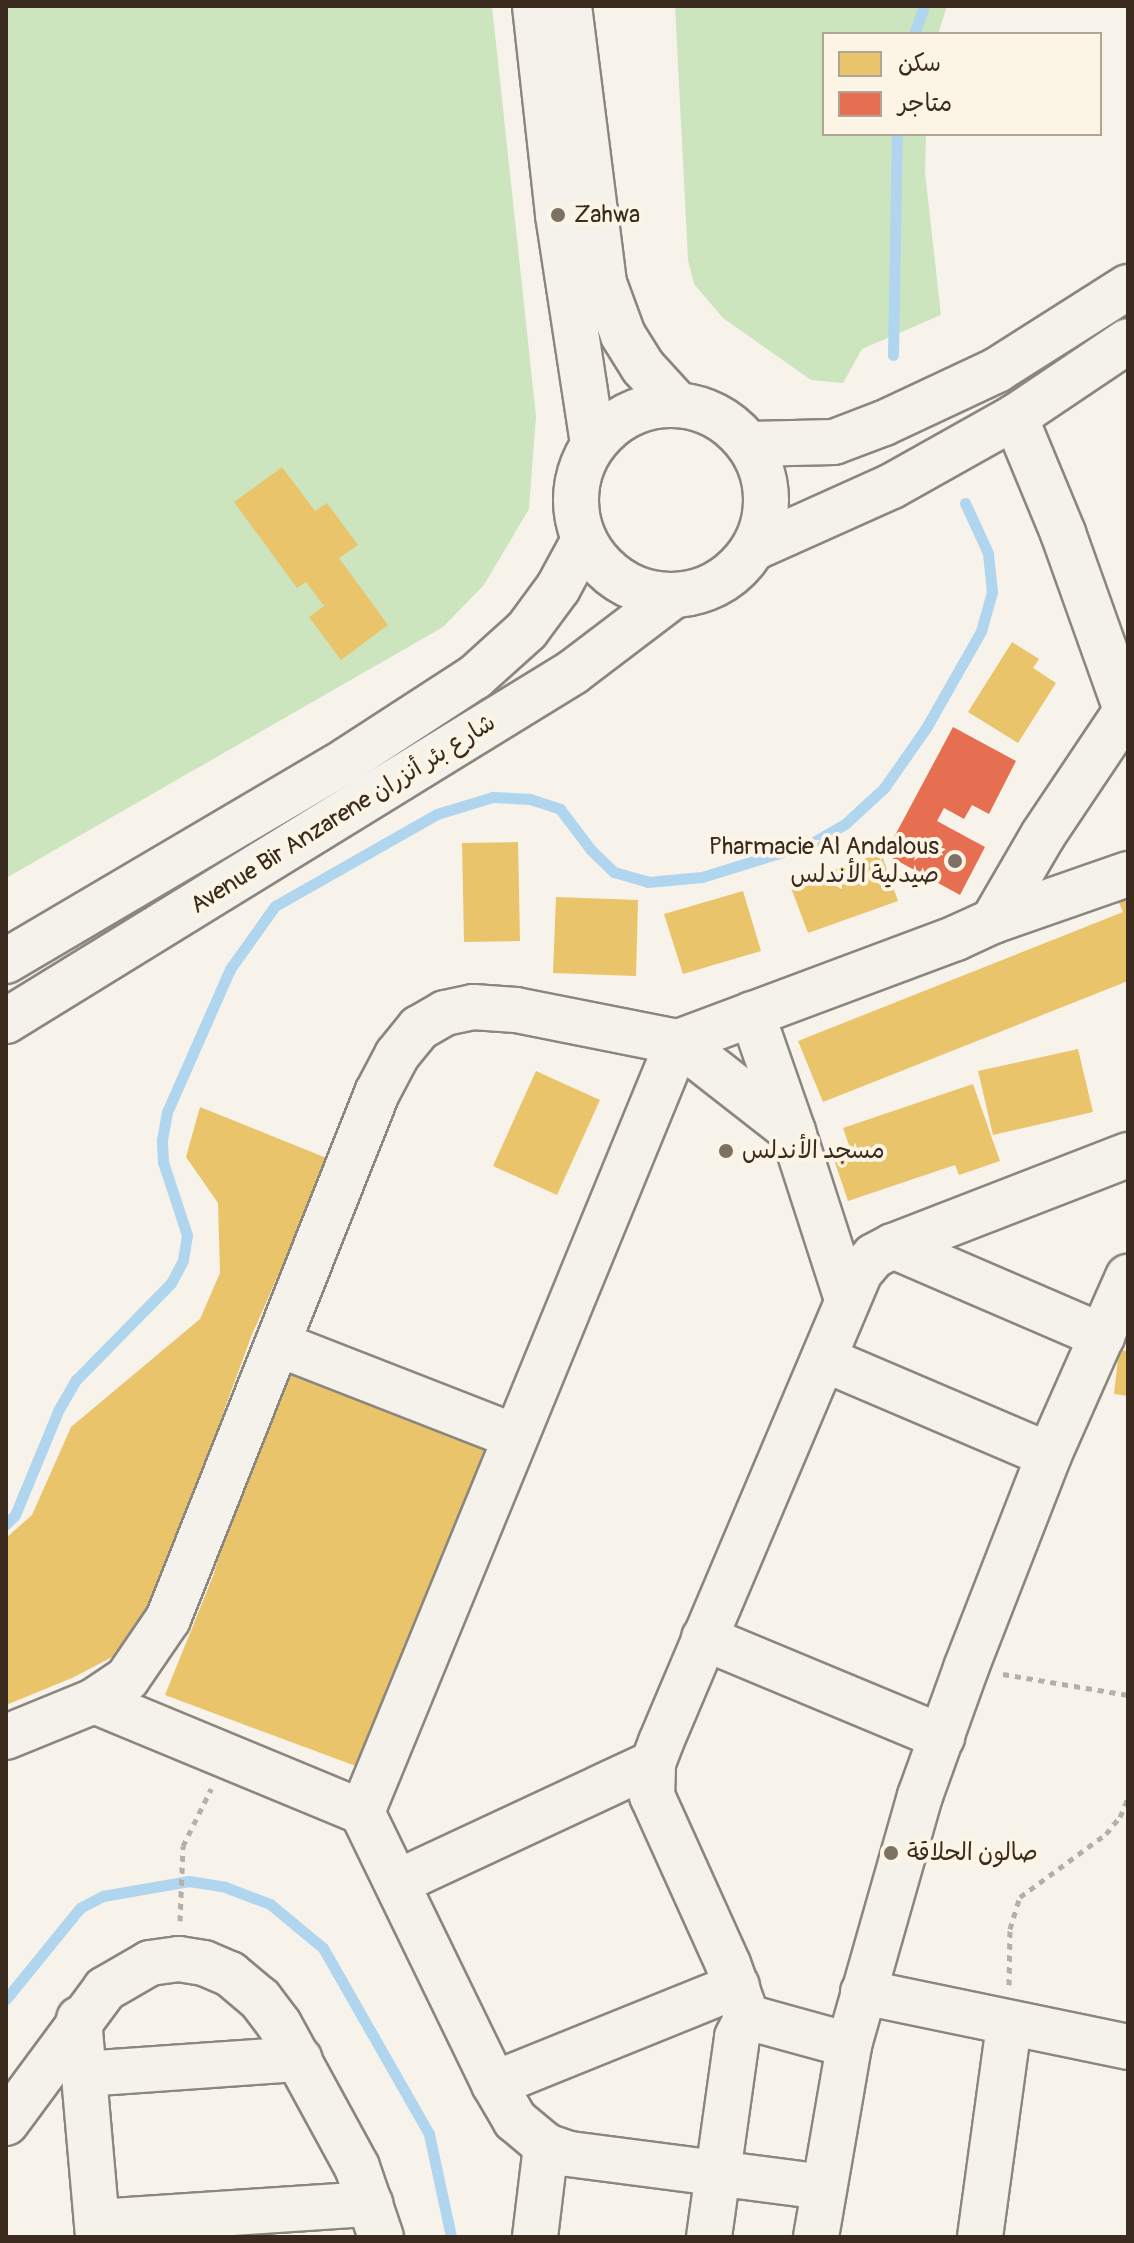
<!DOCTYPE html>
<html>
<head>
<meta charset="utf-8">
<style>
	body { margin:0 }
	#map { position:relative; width:1134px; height:2243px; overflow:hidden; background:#f7f3ea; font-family:Pangolin,"Playpen Sans Arabic",sans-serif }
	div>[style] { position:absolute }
	.green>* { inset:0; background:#cce5be }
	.homes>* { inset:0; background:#e9c46a }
	.shops>* { inset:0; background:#e76f51 }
	.stream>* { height:11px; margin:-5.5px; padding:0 5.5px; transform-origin:5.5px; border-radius:5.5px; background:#b0d5ee }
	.path>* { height:5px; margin-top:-2.5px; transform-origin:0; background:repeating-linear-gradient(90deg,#b3afa9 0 6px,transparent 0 12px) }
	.roads { filter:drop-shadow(2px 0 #8b867f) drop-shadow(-2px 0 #8b867f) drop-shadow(0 2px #8b867f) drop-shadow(0 -2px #8b867f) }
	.minor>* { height:44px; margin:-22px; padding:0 22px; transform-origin:22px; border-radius:22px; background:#f5f2ec }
	.major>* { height:44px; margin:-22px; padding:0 22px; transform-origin:22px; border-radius:22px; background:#f5f2ec }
	.major>.ring { margin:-22px; padding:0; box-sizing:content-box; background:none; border:44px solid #f5f2ec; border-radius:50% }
	.dots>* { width:22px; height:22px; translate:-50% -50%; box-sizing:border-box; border:4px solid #fcf5e5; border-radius:50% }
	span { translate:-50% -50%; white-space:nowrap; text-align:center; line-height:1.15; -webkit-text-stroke:8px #fcf5e5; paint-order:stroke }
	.poi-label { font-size:24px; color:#3b2a1e }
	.left { translate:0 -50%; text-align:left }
	.right { translate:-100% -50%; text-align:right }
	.street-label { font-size:24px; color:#3b2a1e }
	.frame { position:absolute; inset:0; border:8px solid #3b2a1e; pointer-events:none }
	.legend { position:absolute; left:822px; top:32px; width:280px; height:104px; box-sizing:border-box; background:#fcf5e5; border:2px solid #afa495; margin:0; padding:10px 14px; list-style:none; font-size:24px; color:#3b2a1e }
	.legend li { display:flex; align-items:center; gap:16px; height:40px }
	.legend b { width:40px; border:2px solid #afa495 }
</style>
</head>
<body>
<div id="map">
	<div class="green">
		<div style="clip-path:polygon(6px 6px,492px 6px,536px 416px,529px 509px,484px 585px,443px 627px,6px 878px)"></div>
		<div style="clip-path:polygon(675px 6px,947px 6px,938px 34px,824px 34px,824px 134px,926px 134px,925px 172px,941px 315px,862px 349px,843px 383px,811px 380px,723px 318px,694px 284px,688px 260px)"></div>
	</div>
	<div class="homes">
		<div style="clip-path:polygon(282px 467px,315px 511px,327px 503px,358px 545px,339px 558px,388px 625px,341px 660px,309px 617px,324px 606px,306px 582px,297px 588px,234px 502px)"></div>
		<div style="clip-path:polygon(1012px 642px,1039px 659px,1033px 668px,1056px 683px,1018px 743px,968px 712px)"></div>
		<div style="clip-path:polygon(518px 842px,520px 941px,464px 942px,462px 843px)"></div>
		<div style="clip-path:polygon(881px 853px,898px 901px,808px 933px,790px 885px)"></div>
		<div style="clip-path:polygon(743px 891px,761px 951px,683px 974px,664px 914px)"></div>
		<div style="clip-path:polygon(1128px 892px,1128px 981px,823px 1102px,798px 1041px,1123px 912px,1116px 896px)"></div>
		<div style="clip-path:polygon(556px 897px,638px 900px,636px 976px,553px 973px)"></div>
		<div style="clip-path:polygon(1078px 1049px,1093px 1112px,993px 1135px,978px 1071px)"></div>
		<div style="clip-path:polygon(536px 1071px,600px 1100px,557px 1195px,493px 1166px)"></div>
		<div style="clip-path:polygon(973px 1084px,1000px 1161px,959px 1175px,955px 1165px,848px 1201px,832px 1154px,850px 1148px,843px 1128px)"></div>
		<div style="clip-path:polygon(200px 1107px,329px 1159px,251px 1337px,139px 1643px,72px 1678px,6px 1705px,6px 1538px,32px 1515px,71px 1427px,200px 1319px,220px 1273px,218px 1203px,186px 1157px)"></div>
		<div style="clip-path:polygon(1119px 1350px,1128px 1351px,1128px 1396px,1114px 1394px)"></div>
		<div style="clip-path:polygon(293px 1367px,490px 1453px,361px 1768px,165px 1695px,213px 1576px,242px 1480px)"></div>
	</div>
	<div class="shops">
		<div style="clip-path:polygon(953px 727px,1016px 761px,989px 814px,972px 805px,964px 819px,944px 808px,937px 821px,985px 847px,960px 895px,885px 854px)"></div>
	</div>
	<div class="stream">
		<div style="left:914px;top:34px;width:30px;rotate:-70deg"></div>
		<div style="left:893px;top:355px;width:221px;rotate:-89deg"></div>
		<div style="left:6px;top:1524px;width:13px;rotate:-45deg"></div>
		<div style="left:15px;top:1515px;width:115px;rotate:-67.5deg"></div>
		<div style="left:59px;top:1409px;width:34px;rotate:-60deg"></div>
		<div style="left:76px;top:1380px;width:136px;rotate:-45.6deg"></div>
		<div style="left:171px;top:1283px;width:26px;rotate:-62deg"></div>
		<div style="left:183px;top:1260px;width:25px;rotate:-81deg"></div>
		<div style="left:187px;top:1235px;width:77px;rotate:-108.2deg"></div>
		<div style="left:163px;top:1162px;width:22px;rotate:-93deg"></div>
		<div style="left:162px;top:1140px;width:28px;rotate:-80deg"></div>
		<div style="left:167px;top:1112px;width:156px;rotate:-66.2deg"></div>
		<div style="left:230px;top:969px;width:77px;rotate:-54.5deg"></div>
		<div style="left:275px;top:906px;width:186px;rotate:-29.6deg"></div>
		<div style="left:437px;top:814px;width:59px;rotate:-16.9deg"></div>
		<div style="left:493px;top:797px;width:37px;rotate:3deg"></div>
		<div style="left:530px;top:799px;width:32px;rotate:18deg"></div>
		<div style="left:560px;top:809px;width:51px;rotate:52.9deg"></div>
		<div style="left:591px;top:850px;width:32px;rotate:44deg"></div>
		<div style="left:614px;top:872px;width:35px;rotate:16deg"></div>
		<div style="left:648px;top:882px;width:54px;rotate:-5.3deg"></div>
		<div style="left:702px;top:877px;width:115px;rotate:-17.2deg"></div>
		<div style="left:812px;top:843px;width:38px;rotate:-30deg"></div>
		<div style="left:845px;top:824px;width:53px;rotate:-42.7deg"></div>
		<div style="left:884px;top:788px;width:73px;rotate:-55deg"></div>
		<div style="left:926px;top:728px;width:112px;rotate:-60.4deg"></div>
		<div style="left:981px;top:631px;width:41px;rotate:-74.2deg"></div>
		<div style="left:992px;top:592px;width:39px;rotate:-96deg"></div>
		<div style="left:988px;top:553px;width:55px;rotate:-114.7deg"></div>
		<div style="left:6px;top:1999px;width:117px;rotate:-50.9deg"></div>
		<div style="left:80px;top:1908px;width:26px;rotate:-28deg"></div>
		<div style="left:103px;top:1896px;width:87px;rotate:-9.9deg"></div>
		<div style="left:189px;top:1881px;width:36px;rotate:9deg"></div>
		<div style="left:225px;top:1887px;width:48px;rotate:20.7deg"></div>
		<div style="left:270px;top:1904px;width:69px;rotate:39.7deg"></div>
		<div style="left:323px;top:1948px;width:214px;rotate:60.3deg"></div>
		<div style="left:429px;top:2134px;width:105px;rotate:77.9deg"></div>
	</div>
	<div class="path">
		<div style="left:1003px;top:1674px;width:127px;rotate:9.5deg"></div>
		<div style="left:180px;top:1921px;width:75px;rotate:-87.7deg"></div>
		<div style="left:183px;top:1846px;width:64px;rotate:-63.8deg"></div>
		<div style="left:1009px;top:1985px;width:56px;rotate:-89deg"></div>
		<div style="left:1010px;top:1929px;width:34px;rotate:-73deg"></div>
		<div style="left:1020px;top:1897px;width:107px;rotate:-36.2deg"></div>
		<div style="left:1106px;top:1834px;width:22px;rotate:-51deg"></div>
		<div style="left:1120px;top:1817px;width:21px;rotate:-67deg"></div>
	</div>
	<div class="roads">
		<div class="minor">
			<div style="left:1015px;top:417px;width:126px;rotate:67.5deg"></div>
			<div style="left:1063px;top:533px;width:194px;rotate:70.4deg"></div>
			<div style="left:993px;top:921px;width:143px;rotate:-19.2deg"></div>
			<div style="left:752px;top:1014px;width:125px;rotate:70.8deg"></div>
			<div style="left:893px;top:1246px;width:228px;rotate:23.3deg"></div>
			<div style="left:278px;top:1344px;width:253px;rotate:21.3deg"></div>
			<div style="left:826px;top:1360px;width:242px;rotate:23.1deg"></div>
			<div style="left:704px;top:1638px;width:258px;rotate:22.6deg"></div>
			<div style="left:94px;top:1701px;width:290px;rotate:22.5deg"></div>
			<div style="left:362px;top:1812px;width:302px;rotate:64.1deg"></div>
			<div style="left:494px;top:2084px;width:42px;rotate:59.7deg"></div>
			<div style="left:515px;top:2120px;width:40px;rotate:40deg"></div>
			<div style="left:546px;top:2146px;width:24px;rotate:19deg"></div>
			<div style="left:569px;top:2154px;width:257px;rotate:7.4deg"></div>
			<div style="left:6px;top:1737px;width:95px;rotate:-22.2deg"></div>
			<div style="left:94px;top:1701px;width:40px;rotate:-34deg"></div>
			<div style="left:127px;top:1679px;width:73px;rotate:-55.7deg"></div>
			<div style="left:168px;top:1619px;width:566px;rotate:-68.33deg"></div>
			<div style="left:377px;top:1093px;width:43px;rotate:-62.2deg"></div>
			<div style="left:397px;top:1055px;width:35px;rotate:-51deg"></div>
			<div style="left:419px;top:1028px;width:30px;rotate:-30deg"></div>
			<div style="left:445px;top:1013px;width:29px;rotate:-12deg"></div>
			<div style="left:473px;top:1007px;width:43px;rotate:4deg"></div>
			<div style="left:516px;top:1010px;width:165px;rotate:11.2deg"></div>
			<div style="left:678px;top:1042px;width:297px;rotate:-20.5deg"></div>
			<div style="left:956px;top:938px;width:41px;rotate:-24.7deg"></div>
			<div style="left:993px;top:921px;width:99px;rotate:-59.8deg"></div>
			<div style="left:1043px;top:835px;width:149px;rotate:-56.2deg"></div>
			<div style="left:362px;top:1812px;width:832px;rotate:-67.69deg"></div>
			<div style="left:678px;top:1042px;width:146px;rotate:38deg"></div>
			<div style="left:793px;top:1132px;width:176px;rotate:72.1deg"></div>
			<div style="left:398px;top:1882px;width:281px;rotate:-25deg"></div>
			<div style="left:863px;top:1992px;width:271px;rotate:11.7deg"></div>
			<div style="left:747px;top:2017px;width:106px;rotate:15.4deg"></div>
			<div style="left:79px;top:2019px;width:219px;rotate:85deg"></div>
			<div style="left:84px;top:2074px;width:216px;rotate:-4deg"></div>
			<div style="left:494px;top:2084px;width:262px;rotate:-22deg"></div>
			<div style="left:6px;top:2123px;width:167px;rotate:-53.5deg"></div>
			<div style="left:105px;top:1989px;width:52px;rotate:-30deg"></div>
			<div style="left:150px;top:1963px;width:29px;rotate:-8deg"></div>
			<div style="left:179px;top:1959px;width:25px;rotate:9deg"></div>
			<div style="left:204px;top:1963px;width:28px;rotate:23deg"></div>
			<div style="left:230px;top:1974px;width:39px;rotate:40deg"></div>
			<div style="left:260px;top:1999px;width:31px;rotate:53deg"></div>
			<div style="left:279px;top:2024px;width:163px;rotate:61.4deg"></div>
			<div style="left:357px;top:2167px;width:74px;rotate:71.1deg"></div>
			<div style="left:97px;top:2222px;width:274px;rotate:-3.8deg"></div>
			<div style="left:535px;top:2237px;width:92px;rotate:-83.1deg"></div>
			<div style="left:709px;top:2237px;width:202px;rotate:-82deg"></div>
			<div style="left:737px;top:2037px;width:22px;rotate:-63deg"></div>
			<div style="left:747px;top:2017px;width:56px;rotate:-109.7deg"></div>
			<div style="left:728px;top:1964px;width:184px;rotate:-114.3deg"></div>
			<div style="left:652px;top:1796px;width:33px;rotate:-88deg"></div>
			<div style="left:653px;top:1763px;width:22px;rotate:-69deg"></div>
			<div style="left:661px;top:1742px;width:510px;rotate:-67.05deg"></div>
			<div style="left:860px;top:1272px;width:21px;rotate:-49deg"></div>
			<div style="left:874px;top:1256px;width:21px;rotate:-28deg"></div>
			<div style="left:893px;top:1246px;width:252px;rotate:-21.2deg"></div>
			<div style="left:816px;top:2237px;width:195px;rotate:-80.2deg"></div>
			<div style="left:849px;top:2045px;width:259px;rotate:-74.1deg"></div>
			<div style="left:920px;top:1796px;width:136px;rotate:-70.2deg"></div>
			<div style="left:966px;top:1668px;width:229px;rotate:-68.7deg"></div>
			<div style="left:1049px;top:1455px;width:195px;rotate:-66.1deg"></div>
			<div style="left:980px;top:2237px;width:215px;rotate:-82.2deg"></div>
		</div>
		<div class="major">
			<div style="left:535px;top:6px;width:210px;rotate:83.7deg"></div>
			<div style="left:558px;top:215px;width:231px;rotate:81.3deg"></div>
			<div style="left:569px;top:6px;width:279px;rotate:82.8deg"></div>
			<div style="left:604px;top:283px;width:55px;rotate:69.9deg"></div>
			<div style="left:623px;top:335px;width:38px;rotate:58deg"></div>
			<div style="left:643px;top:367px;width:50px;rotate:47.4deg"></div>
			<div class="ring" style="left:576px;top:405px;width:146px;height:146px"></div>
			<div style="left:750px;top:444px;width:84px;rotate:-1.4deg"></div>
			<div style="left:834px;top:442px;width:53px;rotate:-20.8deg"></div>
			<div style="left:884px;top:423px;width:125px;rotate:-25.1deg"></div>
			<div style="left:997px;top:370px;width:155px;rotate:-32.4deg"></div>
			<div style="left:754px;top:548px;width:151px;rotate:-24.2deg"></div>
			<div style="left:892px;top:486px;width:141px;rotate:-29.3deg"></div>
			<div style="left:1015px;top:417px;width:136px;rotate:-33.9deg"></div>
			<div style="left:6px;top:961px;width:396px;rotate:-30.5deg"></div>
			<div style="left:347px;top:760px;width:153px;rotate:-33deg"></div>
			<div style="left:475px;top:677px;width:70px;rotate:-42.1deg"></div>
			<div style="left:527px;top:630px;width:52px;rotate:-53.6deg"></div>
			<div style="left:558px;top:588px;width:55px;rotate:-61.6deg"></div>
			<div style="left:6px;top:1021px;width:666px;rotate:-31.61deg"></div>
			<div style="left:573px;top:672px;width:126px;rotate:-37.2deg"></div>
		</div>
	</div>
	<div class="dots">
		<div style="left:558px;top:215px;background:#7d7065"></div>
		<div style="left:955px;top:861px;background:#7d7065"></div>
		<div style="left:726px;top:1151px;background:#7d7065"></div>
		<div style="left:891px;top:1853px;background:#7d7065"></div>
	</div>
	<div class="poi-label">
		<span class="left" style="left:574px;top:215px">Zahwa</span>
		<span class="right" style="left:939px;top:861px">Pharmacie Al Andalous<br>صيدلية الأندلس</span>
		<span class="left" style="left:742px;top:1151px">مسجد الأندلس</span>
		<span class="left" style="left:907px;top:1853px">صالون الحلاقة</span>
	</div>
	<div class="street-label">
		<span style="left:343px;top:814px;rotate:-32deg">Avenue Bir Anzarene شارع بئر أنزران</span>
	</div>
	<div class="frame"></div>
	<ul class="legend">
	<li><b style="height:22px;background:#e9c46a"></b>سكن</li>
	<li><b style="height:22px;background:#e76f51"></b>متاجر</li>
	</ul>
</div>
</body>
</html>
